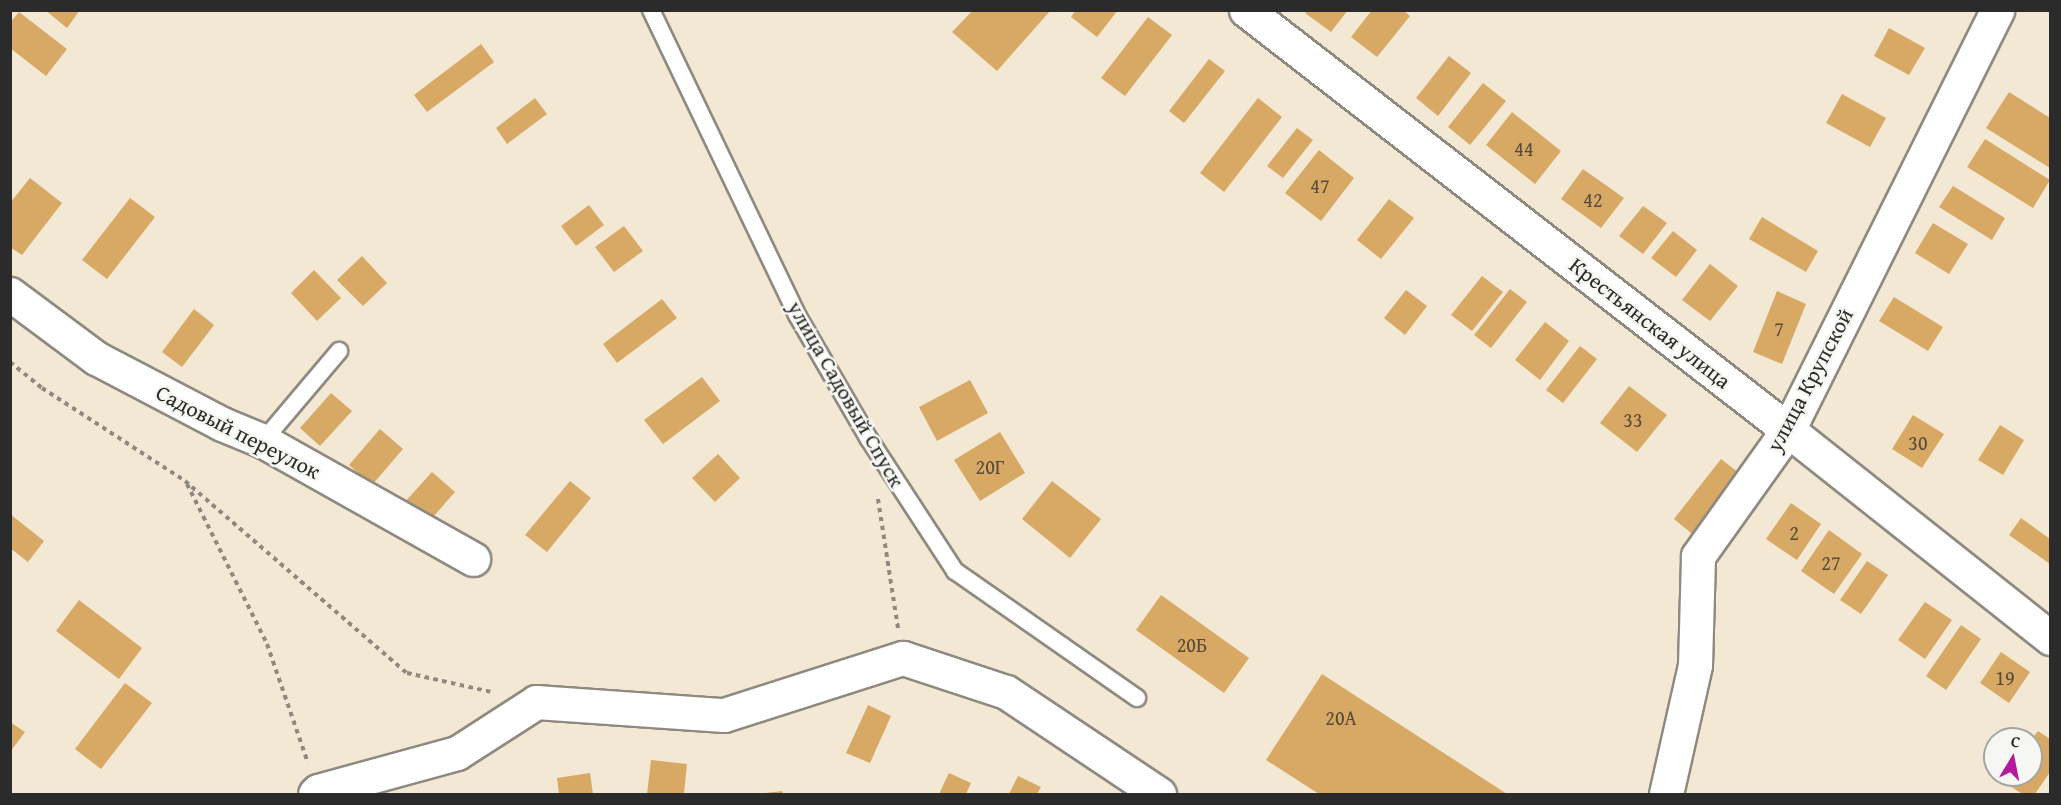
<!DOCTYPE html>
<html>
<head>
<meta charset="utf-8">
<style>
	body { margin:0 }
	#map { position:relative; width:2061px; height:805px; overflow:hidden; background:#f3e8d4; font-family:"Gentium Book Plus",serif }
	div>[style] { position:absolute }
	.building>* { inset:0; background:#d8a965 }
	.path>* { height:4px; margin-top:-2px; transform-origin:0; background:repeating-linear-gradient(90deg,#8f8a80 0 4.5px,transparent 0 9px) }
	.roads { filter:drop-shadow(2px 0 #8f8a80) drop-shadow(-2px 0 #8f8a80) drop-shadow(0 2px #8f8a80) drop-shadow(0 -2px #8f8a80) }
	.service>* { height:16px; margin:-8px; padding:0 8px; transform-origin:8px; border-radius:8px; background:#fff }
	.minor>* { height:33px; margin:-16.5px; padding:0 16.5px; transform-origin:16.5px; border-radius:16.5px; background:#fff }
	span { translate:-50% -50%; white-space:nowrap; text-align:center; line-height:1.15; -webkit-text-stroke:5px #f6f6f2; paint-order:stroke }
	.number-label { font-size:20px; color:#564a3a }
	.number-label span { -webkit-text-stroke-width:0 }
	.street-label { font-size:22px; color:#2b2b2b }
	.frame { position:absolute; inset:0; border:12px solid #2b2b2b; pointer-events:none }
	.north { position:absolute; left:1983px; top:727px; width:60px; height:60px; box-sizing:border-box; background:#f6f6f2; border:2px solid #a5a5a2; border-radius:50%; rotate:10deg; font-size:16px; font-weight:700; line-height:24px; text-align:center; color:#2b2b2b }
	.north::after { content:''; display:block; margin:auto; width:21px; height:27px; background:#b5179e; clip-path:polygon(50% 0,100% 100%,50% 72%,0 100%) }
</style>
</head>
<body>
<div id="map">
	<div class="building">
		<div style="clip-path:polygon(45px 10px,80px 10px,67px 28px)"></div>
		<div style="clip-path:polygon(973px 10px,1051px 10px,997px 71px,952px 32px)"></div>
		<div style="clip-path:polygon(1076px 10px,1118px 10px,1097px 37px,1071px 17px)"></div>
		<div style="clip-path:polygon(1307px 10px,1348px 10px,1331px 32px,1305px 13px)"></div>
		<div style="clip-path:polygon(1372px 10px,1403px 10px,1410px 16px,1377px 57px,1351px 37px)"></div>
		<div style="clip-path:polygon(19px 12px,67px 49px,46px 76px,10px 48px,10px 23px)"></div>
		<div style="clip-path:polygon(1148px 17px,1172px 35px,1125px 96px,1101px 78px)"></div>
		<div style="clip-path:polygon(1889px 28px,1925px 48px,1909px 75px,1874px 56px)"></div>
		<div style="clip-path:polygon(481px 44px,494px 62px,427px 112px,414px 95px)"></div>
		<div style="clip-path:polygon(1449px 56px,1471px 73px,1438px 116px,1416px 98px)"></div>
		<div style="clip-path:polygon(1209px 59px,1225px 71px,1184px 123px,1169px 111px)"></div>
		<div style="clip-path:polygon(1483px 83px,1506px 101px,1470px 145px,1448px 127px)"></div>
		<div style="clip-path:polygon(2009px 92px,2050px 118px,2050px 168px,1986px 128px)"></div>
		<div style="clip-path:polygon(1842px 94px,1886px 118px,1870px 147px,1826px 123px)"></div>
		<div style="clip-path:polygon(535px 98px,547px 114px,507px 144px,496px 128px)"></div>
		<div style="clip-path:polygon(1258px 98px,1282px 117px,1224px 192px,1200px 173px)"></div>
		<div style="clip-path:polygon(1512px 112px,1561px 151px,1535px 184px,1486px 145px)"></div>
		<div style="clip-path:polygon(1297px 128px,1313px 140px,1283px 178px,1267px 166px)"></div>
		<div style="clip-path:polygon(1985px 139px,2050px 180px,2033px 208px,1967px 167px)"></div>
		<div style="clip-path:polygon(1319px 150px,1354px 178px,1321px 221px,1285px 193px)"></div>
		<div style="clip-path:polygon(1583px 169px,1624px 198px,1601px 228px,1561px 199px)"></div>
		<div style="clip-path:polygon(30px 178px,62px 203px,22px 255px,10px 247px,10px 203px)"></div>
		<div style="clip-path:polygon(1953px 186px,2005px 218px,1992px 240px,1939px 207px)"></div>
		<div style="clip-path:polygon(130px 198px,155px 217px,107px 279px,82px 260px)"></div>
		<div style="clip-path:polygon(1389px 199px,1414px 218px,1381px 259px,1357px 240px)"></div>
		<div style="clip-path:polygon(589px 205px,604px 225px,576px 246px,561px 226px)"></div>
		<div style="clip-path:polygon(1643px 206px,1667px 223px,1643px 254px,1619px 236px)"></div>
		<div style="clip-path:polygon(1762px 217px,1818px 251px,1806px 272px,1749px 239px)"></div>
		<div style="clip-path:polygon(1933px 223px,1968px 244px,1949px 274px,1915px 253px)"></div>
		<div style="clip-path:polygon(624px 226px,643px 251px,614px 272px,595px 247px)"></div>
		<div style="clip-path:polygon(1673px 231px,1697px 250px,1676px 277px,1651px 258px)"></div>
		<div style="clip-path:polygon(362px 256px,387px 283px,363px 306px,337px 280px)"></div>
		<div style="clip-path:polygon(1710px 264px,1738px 286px,1710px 321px,1682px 300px)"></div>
		<div style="clip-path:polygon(314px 270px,341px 298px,317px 321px,291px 293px)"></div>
		<div style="clip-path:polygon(1482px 276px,1503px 292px,1472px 331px,1451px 315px)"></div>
		<div style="clip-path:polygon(1510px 289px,1527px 302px,1491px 348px,1474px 335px)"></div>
		<div style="clip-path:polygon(1406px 290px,1427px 306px,1405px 335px,1384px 318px)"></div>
		<div style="clip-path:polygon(1777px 291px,1806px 304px,1782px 364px,1753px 352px)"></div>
		<div style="clip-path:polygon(1894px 297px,1943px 327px,1928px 351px,1879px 321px)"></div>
		<div style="clip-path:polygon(662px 299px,677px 318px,617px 363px,603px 344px)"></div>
		<div style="clip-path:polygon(194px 309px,214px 325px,182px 367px,162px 352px)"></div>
		<div style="clip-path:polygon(1545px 322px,1569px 341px,1540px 380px,1515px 360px)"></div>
		<div style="clip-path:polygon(1580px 346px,1597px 359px,1563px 403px,1546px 390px)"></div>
		<div style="clip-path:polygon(702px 377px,720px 401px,663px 444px,644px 420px)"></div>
		<div style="clip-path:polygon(970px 380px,988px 413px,937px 441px,919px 407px)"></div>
		<div style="clip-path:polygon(1629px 386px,1667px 415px,1637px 452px,1600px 423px)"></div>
		<div style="clip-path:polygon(331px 393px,352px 411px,320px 446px,300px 428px)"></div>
		<div style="clip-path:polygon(1913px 415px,1944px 434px,1922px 468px,1892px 449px)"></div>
		<div style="clip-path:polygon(2000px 425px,2024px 440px,2003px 475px,1978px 460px)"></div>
		<div style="clip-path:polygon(380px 429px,403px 449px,372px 485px,349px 465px)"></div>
		<div style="clip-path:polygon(1000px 432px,1025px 473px,980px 501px,954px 460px)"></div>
		<div style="clip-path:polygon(718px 454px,740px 478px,715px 502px,692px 478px)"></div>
		<div style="clip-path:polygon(1721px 459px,1743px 476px,1696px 537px,1674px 519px)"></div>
		<div style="clip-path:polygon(432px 472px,455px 492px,426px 525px,403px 504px)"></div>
		<div style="clip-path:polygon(570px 481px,591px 498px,547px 552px,525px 535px)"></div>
		<div style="clip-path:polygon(1052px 481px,1101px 519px,1070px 558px,1022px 519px)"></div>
		<div style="clip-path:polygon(1791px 503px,1821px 524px,1797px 560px,1766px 539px)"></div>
		<div style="clip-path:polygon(10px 514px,44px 541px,28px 562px,10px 548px)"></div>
		<div style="clip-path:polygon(2021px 518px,2050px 539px,2050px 564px,2009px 535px)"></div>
		<div style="clip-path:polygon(1829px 530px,1862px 554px,1834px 594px,1801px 571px)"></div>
		<div style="clip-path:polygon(1867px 561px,1888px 575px,1861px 614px,1840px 600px)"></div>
		<div style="clip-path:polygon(1161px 595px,1249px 658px,1224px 693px,1136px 630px)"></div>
		<div style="clip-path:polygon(79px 600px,142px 648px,119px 679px,56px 631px)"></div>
		<div style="clip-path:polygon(1925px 602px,1952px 620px,1925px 659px,1898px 640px)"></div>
		<div style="clip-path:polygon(1961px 625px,1981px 639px,1946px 690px,1926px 676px)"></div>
		<div style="clip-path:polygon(2001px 652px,2030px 672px,2009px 703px,1980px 683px)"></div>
		<div style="clip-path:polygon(1322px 674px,1507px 794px,1319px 794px,1266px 760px)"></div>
		<div style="clip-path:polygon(125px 683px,152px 703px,101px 769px,75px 749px)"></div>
		<div style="clip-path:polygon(868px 705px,891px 716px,870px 763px,846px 753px)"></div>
		<div style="clip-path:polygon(10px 722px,25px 732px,10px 752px)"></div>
		<div style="clip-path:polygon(2038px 731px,2050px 739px,2050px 772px,2035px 794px,2022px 794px,2003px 781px,2007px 775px,2031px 775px,2031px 740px)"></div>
		<div style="clip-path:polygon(651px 760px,687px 764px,684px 794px,647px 794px)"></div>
		<div style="clip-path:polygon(590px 773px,593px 794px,559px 794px,557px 778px)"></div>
		<div style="clip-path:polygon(949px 773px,971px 783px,966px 794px,939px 794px)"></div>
		<div style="clip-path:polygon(1018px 776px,1041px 787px,1037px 794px,1009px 794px)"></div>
		<div style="clip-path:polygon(782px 791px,783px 794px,766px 794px,765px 793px)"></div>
	</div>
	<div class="path">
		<div style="left:10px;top:362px;width:41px;rotate:39.1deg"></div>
		<div style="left:42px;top:388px;width:171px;rotate:33deg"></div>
		<div style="left:185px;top:481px;width:294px;rotate:40.9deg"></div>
		<div style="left:407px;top:673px;width:86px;rotate:12.7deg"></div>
		<div style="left:187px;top:484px;width:179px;rotate:63.4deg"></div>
		<div style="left:267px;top:644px;width:126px;rotate:71deg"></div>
		<div style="left:878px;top:499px;width:131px;rotate:81.2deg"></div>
	</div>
	<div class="roads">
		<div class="service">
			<div style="left:651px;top:10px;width:338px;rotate:64.4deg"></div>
			<div style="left:797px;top:315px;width:143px;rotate:59.9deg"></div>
			<div style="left:869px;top:439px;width:158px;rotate:56.9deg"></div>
			<div style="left:955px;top:571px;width:222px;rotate:34.9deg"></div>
			<div style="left:263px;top:441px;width:118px;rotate:-49.8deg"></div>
		</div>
		<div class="minor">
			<div style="left:1246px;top:10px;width:686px;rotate:37.77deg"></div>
			<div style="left:1788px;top:430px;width:335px;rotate:38.4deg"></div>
			<div style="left:10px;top:294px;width:107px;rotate:36.7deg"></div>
			<div style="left:96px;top:358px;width:142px;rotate:27.6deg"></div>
			<div style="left:222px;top:424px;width:44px;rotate:22.5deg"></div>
			<div style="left:263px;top:441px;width:241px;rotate:29.3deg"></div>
			<div style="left:315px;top:794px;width:4px;rotate:-45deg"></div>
			<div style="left:318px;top:791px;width:144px;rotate:-15.3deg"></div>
			<div style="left:457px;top:753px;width:94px;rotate:-32.8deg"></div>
			<div style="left:536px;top:702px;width:188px;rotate:4deg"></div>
			<div style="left:724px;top:715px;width:188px;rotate:-17.7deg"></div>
			<div style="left:903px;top:658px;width:108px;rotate:18.3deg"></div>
			<div style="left:1006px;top:692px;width:184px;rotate:33.7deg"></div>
			<div style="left:1666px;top:794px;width:132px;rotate:-77.3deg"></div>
			<div style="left:1695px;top:665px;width:109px;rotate:-88.4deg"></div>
			<div style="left:1698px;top:556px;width:155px;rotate:-54.5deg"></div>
			<div style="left:1788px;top:430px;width:469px;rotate:-63.5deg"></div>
		</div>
	</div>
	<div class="number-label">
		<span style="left:1524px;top:148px">44</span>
		<span style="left:1320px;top:185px">47</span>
		<span style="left:1593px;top:199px">42</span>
		<span style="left:1779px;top:328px">7</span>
		<span style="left:1633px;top:419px">33</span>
		<span style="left:1918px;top:442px">30</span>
		<span style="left:990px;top:466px">20Г</span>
		<span style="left:1794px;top:532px">2</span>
		<span style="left:1831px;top:562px">27</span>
		<span style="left:1192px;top:644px">20Б</span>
		<span style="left:2005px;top:677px">19</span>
		<span style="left:1341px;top:717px">20А</span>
	</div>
	<div class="street-label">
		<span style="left:1650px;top:323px;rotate:38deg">Крестьянская улица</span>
		<span style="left:1810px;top:380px;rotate:-62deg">улица Крупской</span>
		<span style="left:846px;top:394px;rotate:60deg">улица Садовый Спуск</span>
		<span style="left:238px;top:432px;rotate:27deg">Садовый переулок</span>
	</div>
	<div class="frame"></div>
	<div class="north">С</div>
</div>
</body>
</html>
